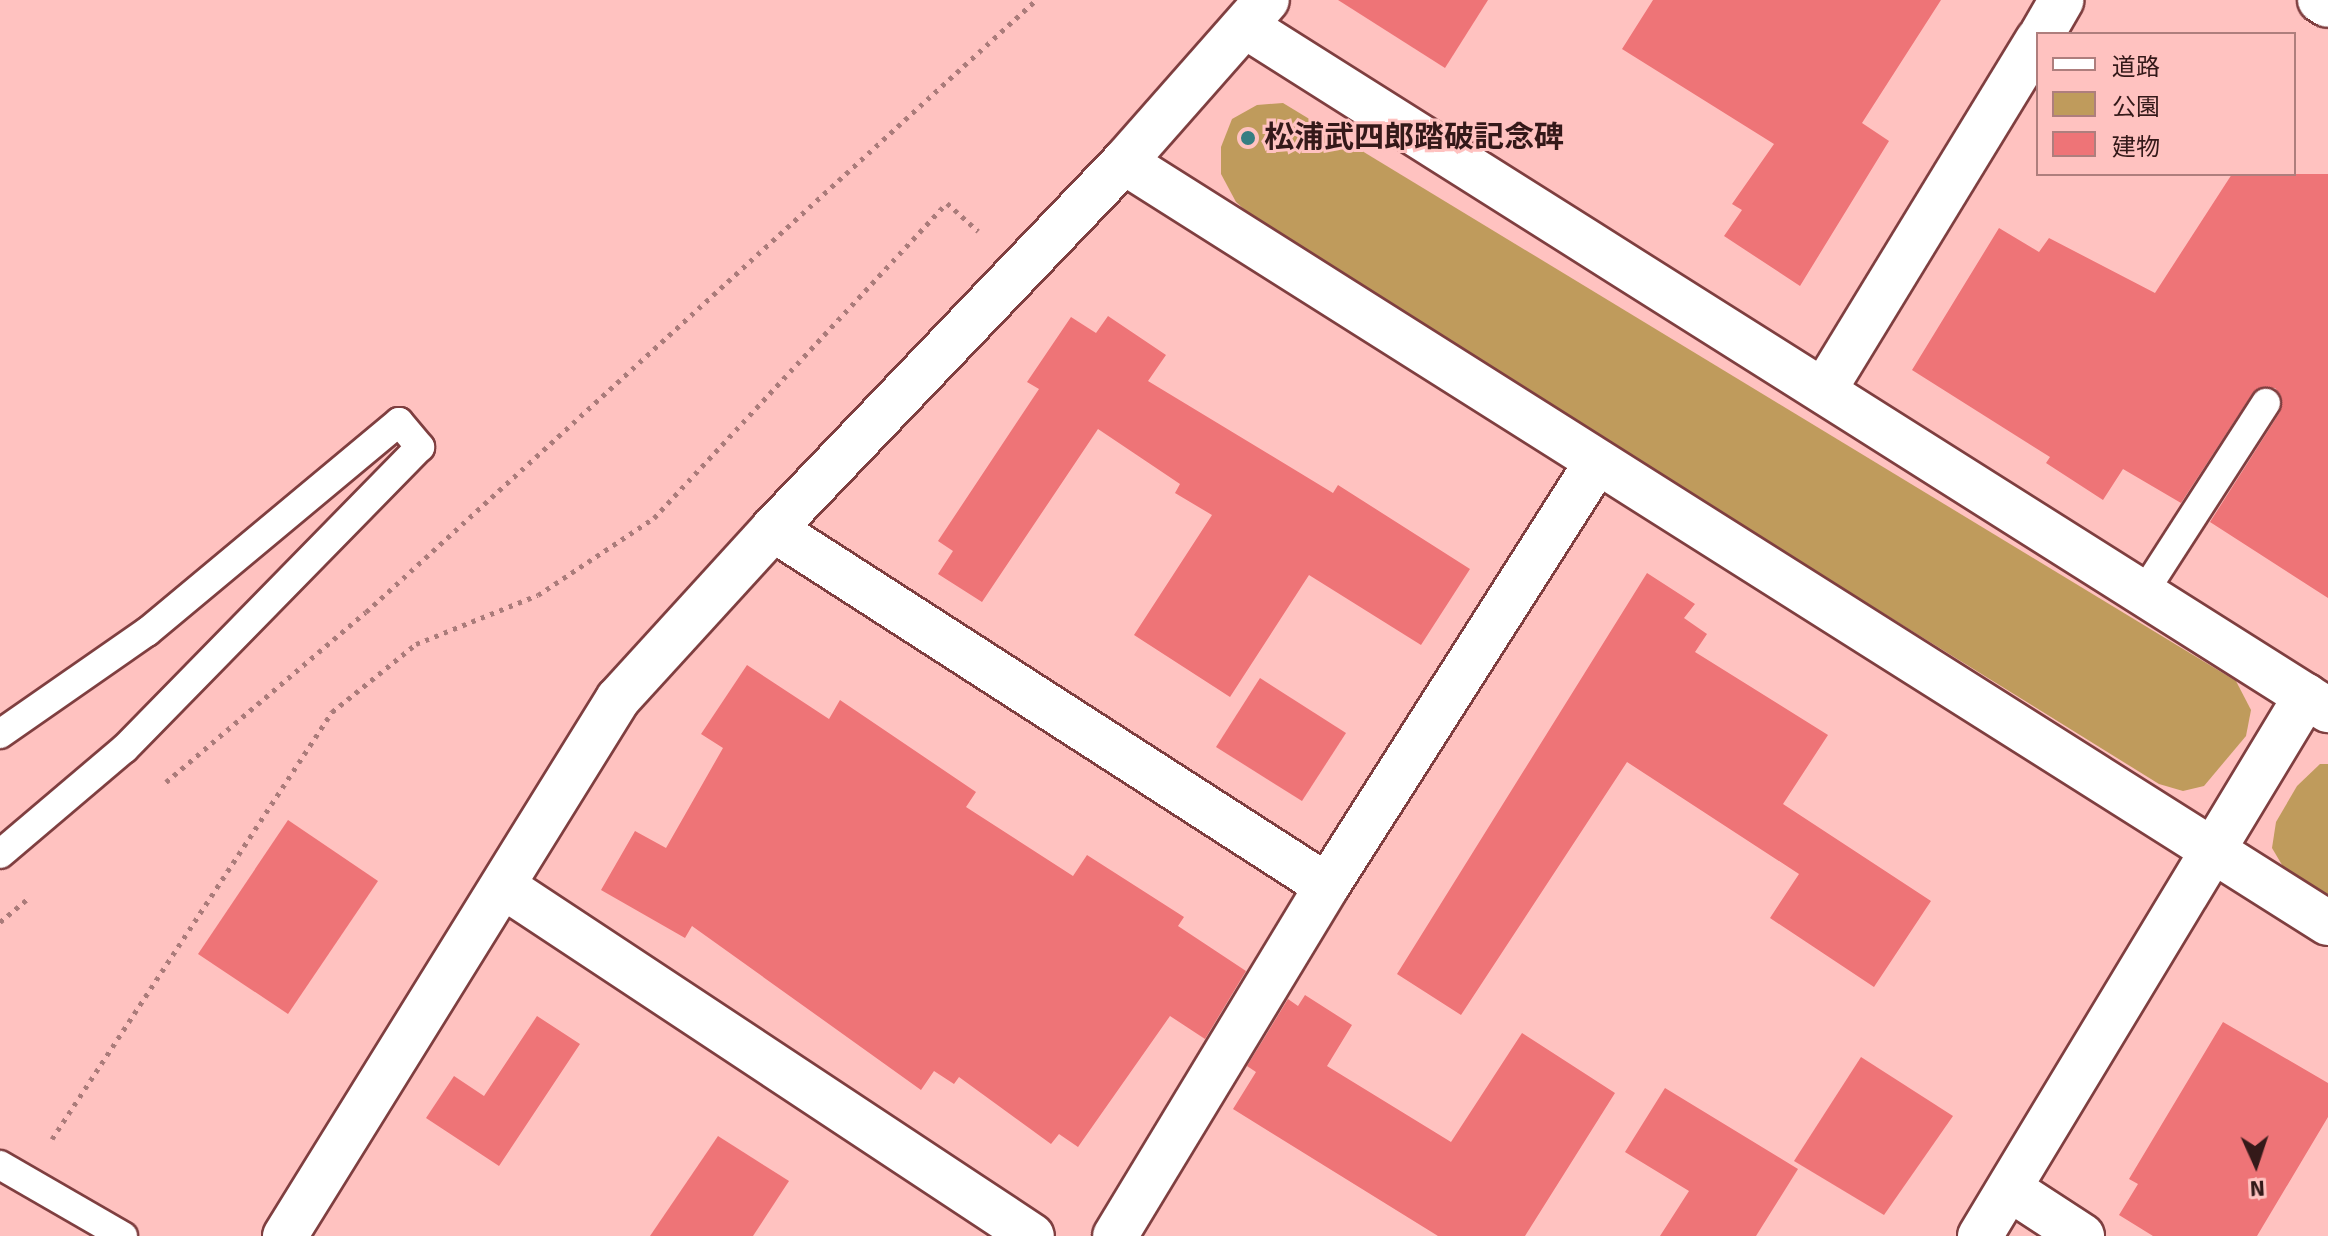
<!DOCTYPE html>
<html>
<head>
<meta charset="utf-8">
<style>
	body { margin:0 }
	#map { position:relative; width:2328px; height:1236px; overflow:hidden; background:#ffc2c0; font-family:Signika,"Noto Sans JP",sans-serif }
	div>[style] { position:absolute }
	.green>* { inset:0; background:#bf9b5c }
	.building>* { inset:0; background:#ee7477 }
	.path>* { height:5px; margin-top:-2.5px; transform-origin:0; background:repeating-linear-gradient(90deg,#aa7b7a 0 4px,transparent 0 10px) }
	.roads { filter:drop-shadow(2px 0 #7f3f40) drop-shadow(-2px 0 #7f3f40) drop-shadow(0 2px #7f3f40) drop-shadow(0 -2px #7f3f40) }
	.lane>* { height:28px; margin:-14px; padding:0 14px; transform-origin:14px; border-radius:14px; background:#fff }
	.street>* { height:44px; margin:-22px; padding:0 22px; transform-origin:22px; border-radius:22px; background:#fff }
	.dots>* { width:22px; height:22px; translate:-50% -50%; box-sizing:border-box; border:4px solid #ffc2c0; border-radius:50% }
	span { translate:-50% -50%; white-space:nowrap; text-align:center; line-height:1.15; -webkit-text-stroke:6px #ffc2c0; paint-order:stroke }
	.poi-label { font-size:30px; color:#341919; font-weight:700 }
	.left { translate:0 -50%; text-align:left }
	.legend { position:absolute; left:2036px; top:32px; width:260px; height:144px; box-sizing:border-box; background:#ffc2c0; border:2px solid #ae7e7d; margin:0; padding:10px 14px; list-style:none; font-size:24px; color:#341919 }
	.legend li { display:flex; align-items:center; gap:16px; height:40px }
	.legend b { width:40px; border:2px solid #ae7e7d }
	.north { position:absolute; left:2216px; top:1124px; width:80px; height:80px; -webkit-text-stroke:6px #ffc2c0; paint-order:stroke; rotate:177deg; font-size:22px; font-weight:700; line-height:32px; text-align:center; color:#341919 }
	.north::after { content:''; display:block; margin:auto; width:28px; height:36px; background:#341919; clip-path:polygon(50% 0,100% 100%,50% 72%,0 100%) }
</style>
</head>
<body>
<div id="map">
	<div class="green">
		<div style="clip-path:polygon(1283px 103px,2236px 681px,2251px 710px,2246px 736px,2204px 786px,2183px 791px,2159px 784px,1274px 236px,1236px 202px,1221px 174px,1221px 147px,1232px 119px,1257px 105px)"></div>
		<div style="clip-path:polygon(2320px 764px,2328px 764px,2328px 899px,2288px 875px,2272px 848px,2276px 822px,2297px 786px)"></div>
	</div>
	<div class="building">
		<div style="clip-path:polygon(1338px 0,1488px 0,1445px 68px)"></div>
		<div style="clip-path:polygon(1653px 0,1941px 0,1862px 123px,1889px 141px,1800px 286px,1724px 236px,1742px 210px,1732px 204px,1774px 144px,1622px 49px)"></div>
		<div style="clip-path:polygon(2232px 174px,2328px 174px,2328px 598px,2210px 522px,2280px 412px,2281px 396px,2275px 388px,2259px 388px,2252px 394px,2181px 503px,2123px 469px,2103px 500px,2046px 463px,2050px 457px,1912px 370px,1999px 228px,2039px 252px,2049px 238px,2155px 293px)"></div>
		<div style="clip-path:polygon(1108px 316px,1166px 355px,1148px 381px,1333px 493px,1338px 485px,1470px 569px,1421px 645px,1309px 575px,1230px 697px,1134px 635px,1212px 515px,1175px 493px,1180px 484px,1098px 429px,982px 602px,938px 574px,953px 551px,938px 541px,1039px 389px,1027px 382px,1071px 317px,1096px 333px)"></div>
		<div style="clip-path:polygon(1647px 573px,1695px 604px,1684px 618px,1707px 634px,1695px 652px,1828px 735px,1783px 804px,1931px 901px,1874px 987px,1770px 918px,1799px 874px,1627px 762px,1461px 1015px,1397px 974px)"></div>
		<div style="clip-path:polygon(747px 665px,829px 719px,840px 700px,976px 792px,966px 807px,1073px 876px,1087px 855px,1184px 917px,1178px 926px,1246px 971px,1205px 1039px,1170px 1016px,1078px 1147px,1059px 1134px,1051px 1144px,959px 1077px,954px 1084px,934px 1071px,921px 1090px,692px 926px,685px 938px,601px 890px,635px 831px,666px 848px,723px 748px,701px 734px)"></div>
		<div style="clip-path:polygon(1260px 678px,1346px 733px,1302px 801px,1216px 747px)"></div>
		<div style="clip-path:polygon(288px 820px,378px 881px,288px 1014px,198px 954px)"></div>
		<div style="clip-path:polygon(1305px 995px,1352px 1025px,1327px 1066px,1451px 1142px,1522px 1033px,1615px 1093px,1525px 1236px,1438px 1236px,1233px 1109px,1256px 1072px,1247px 1066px,1288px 999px,1298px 1006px)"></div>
		<div style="clip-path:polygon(537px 1016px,580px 1044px,499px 1166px,426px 1118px,454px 1076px,484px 1096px)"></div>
		<div style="clip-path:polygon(2223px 1022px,2328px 1083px,2328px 1117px,2257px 1236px,2153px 1236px,2119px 1215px,2138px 1184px,2129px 1179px)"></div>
		<div style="clip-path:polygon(1861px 1057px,1953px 1116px,1884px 1215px,1794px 1161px)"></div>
		<div style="clip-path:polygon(1665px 1088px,1798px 1169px,1756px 1236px,1660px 1236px,1689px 1191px,1625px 1152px)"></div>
		<div style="clip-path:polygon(718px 1136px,789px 1181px,753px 1236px,650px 1236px)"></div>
	</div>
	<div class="path">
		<div style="left:166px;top:782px;width:262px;rotate:-40.4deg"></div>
		<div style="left:366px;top:612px;width:907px;rotate:-42.41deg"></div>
		<div style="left:0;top:922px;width:39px;rotate:-40deg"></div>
		<div style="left:52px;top:1139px;width:511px;rotate:-56.75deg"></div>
		<div style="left:332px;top:712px;width:108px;rotate:-39deg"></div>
		<div style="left:416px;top:644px;width:131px;rotate:-21.9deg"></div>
		<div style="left:538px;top:595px;width:139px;rotate:-33.6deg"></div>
		<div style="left:654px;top:518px;width:430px;rotate:-47.1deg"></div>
		<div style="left:947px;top:203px;width:42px;rotate:42.1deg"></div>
	</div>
	<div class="roads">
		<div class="lane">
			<div style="left:2144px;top:592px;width:225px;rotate:-57.2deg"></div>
			<div style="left:0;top:734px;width:179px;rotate:-34.8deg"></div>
			<div style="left:147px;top:632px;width:328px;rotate:-39.8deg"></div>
			<div style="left:399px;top:422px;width:33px;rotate:50deg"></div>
			<div style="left:420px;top:447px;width:423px;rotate:134.4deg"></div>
			<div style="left:124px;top:749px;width:162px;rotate:139.7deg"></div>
			<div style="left:0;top:1165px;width:142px;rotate:30deg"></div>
		</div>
		<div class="street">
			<div style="left:2320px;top:0;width:9px;rotate:32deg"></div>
			<div style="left:1245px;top:26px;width:1281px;rotate:32.28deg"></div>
			<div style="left:2042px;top:34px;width:39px;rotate:-60deg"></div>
			<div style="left:1124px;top:162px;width:1424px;rotate:32.3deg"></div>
			<div style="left:1824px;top:390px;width:410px;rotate:-58.6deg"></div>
			<div style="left:773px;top:529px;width:659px;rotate:32.8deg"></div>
			<div style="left:503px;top:886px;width:634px;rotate:33.49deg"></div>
			<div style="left:2010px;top:1189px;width:86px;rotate:33.1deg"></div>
			<div style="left:285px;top:1236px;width:632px;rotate:-58.2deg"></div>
			<div style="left:618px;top:699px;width:230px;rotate:-47.6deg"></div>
			<div style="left:773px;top:529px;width:508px;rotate:-46.28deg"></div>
			<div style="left:1124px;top:162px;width:216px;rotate:-48.6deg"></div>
			<div style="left:1115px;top:1236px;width:409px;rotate:-58.8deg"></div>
			<div style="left:1327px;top:886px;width:503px;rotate:-57.51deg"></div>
			<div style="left:1980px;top:1236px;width:631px;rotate:-58.88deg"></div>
		</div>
	</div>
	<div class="dots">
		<div style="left:1248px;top:138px;background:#367e82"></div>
	</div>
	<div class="poi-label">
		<span class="left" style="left:1264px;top:138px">松浦武四郎踏破記念碑</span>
	</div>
	<ul class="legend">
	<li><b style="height:10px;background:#fff"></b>道路</li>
	<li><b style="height:22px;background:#bf9b5c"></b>公園</li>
	<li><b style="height:22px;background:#ee7477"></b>建物</li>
	</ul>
	<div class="north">N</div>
</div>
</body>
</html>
